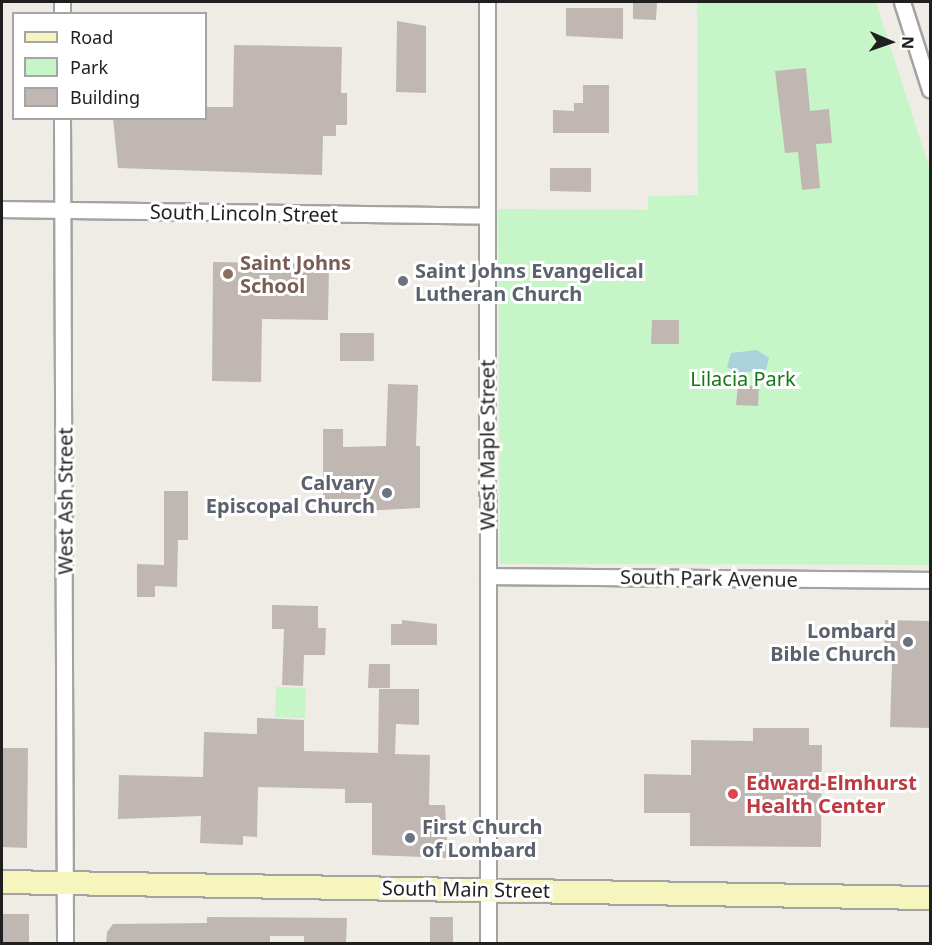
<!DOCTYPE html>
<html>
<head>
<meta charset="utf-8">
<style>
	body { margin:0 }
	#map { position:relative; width:932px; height:945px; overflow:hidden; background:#efece6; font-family:"Noto Sans",sans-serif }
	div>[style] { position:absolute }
	.park>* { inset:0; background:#c6f6c7 }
	.water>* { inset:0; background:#a9d2da }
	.building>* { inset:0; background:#c0b7b3 }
	.roads { filter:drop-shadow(2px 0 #a3a3a3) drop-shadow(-2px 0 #a3a3a3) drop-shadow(0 2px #a3a3a3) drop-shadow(0 -2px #a3a3a3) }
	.minor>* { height:15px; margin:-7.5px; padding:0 7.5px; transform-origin:7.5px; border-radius:7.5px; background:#fff }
	.secondary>* { height:22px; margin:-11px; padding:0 11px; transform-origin:11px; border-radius:11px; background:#f6f5be }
	.dots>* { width:16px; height:16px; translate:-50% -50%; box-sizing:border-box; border:3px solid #fff; border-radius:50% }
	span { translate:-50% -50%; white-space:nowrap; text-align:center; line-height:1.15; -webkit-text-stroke:6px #fff; paint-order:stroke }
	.street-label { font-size:20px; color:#1f1f1f }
	.education-label { font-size:20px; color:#785e54; font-weight:700 }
	.left { translate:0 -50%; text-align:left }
	.worship-label { font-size:20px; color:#5b616d; font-weight:700 }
	.right { translate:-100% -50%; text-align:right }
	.park-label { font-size:20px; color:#137815 }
	.health-label { font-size:20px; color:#be3a42; font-weight:700 }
	.frame { position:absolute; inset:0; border:3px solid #1f1f1f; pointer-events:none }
	.legend { position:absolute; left:12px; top:12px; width:195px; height:108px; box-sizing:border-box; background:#fff; border:2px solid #a5a5a5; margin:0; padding:8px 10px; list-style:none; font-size:18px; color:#1f1f1f }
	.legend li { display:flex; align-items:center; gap:12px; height:30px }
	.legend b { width:30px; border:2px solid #a5a5a5 }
	.north { position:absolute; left:860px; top:12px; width:60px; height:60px; -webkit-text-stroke:4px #fff; paint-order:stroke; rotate:92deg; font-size:16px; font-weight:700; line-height:24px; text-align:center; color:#1f1f1f }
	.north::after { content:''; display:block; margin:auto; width:21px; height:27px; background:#1f1f1f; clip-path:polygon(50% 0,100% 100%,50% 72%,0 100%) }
</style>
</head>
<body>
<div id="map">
	<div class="park">
		<div style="clip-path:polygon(697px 2px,876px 2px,930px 170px,930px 565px,500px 564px,498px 209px,648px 210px,648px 196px,698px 195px)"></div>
		<div style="clip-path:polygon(276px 687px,306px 688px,305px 718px,275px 717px)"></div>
	</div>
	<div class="water">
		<div style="clip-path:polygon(757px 350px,769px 358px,766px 370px,738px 373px,727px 367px,731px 353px)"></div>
	</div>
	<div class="building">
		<div style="clip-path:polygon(633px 2px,657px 2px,656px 20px,633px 19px)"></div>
		<div style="clip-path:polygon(566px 8px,623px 8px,623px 39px,566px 36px)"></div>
		<div style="clip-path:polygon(397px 21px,426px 26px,426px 93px,396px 92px)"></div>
		<div style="clip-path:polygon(234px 45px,342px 47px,341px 93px,347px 93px,347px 125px,336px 125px,336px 136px,323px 136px,322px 175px,118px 168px,113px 118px,206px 118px,206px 107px,233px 107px)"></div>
		<div style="clip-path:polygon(806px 68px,810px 111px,829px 109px,832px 143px,816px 144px,820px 188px,802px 190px,798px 152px,785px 153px,775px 71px)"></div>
		<div style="clip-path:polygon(583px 85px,609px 85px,609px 133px,553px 133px,553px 110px,574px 111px,574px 103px,583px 103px)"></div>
		<div style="clip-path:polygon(550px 168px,591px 168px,591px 192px,550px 191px)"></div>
		<div style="clip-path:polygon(213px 262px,329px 264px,328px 320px,262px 319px,261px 382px,212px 381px)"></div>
		<div style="clip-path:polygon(652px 320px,679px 320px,679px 344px,651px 344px)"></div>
		<div style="clip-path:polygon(340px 333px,374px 333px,374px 361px,340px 361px)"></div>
		<div style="clip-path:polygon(388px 384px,418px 385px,416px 446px,420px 446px,420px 508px,323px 513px,323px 429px,343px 429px,343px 447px,386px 446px)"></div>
		<div style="clip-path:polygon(738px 385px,759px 386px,758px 406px,736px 405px)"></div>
		<div style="clip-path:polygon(164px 491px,188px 491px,188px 540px,178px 540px,177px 587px,155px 586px,155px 597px,137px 597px,137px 564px,164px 565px)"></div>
		<div style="clip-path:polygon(272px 605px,318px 606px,318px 628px,326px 628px,325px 655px,304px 655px,303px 686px,282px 685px,284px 629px,272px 629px)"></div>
		<div style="clip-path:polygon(402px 620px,437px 624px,437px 645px,391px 645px,391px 624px,402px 624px)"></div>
		<div style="clip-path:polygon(885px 620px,930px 621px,930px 728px,890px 727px,892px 664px,884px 664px)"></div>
		<div style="clip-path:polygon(369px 664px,390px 664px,390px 688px,368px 688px)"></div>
		<div style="clip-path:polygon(379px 689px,419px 689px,419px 725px,396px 724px,395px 754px,430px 755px,429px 805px,445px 805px,448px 858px,372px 855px,372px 803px,345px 803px,345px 789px,258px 787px,257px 837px,243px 836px,243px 845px,200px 843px,201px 816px,118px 819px,119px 775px,203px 777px,204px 732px,257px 734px,257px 718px,304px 720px,304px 751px,378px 753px)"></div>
		<div style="clip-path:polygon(753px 728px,809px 728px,809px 745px,822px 745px,821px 847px,690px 846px,690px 813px,644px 813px,644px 774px,691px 775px,691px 740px,753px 741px)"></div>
		<div style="clip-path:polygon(2px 748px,28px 748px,27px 848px,2px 847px)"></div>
		<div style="clip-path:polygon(2px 914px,29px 914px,29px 944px,2px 944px)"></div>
		<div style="clip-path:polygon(207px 917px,347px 918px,346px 944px,304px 944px,304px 936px,270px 936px,270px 944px,106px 944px,107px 932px,113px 924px,207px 923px)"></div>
		<div style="clip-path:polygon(430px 917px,453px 917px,453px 944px,430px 944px)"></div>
	</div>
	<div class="roads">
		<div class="minor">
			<div style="left:62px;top:2px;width:12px;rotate:90deg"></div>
			<div style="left:487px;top:2px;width:942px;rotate:89.94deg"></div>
			<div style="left:902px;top:2px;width:92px;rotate:72.3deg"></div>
			<div style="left:62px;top:118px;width:826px;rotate:89.79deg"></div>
			<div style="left:2px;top:209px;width:484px;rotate:0.8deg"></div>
			<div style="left:488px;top:576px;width:442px;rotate:0.5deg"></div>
		</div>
		<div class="secondary">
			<div style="left:2px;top:882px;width:928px;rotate:0.99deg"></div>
		</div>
	</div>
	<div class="dots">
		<div style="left:228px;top:274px;background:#8d6e63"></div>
		<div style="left:403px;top:281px;background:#6b7280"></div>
		<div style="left:387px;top:493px;background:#6b7280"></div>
		<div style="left:908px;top:642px;background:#6b7280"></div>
		<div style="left:733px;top:794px;background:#e0444e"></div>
		<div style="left:410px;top:838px;background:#6b7280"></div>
	</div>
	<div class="street-label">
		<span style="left:244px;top:213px;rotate:1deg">South Lincoln Street</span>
		<span style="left:487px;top:445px;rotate:-90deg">West Maple Street</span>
		<span style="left:65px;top:501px;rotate:-90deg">West Ash Street</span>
		<span style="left:709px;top:578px;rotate:1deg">South Park Avenue</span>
		<span style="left:466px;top:889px;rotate:1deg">South Main Street</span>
	</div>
	<div class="education-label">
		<span class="left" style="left:240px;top:274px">Saint Johns<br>School</span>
	</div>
	<div class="worship-label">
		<span class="left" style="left:415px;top:282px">Saint Johns Evangelical<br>Lutheran Church</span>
		<span class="right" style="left:375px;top:494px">Calvary<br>Episcopal Church</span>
		<span class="right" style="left:896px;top:642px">Lombard<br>Bible Church</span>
		<span class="left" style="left:422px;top:838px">First Church<br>of Lombard</span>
	</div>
	<div class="park-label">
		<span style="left:743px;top:378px">Lilacia Park</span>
	</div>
	<div class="health-label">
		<span class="left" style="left:746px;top:794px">Edward-Elmhurst<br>Health Center</span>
	</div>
	<div class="frame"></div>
	<ul class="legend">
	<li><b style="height:8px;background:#f6f5be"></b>Road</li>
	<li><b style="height:16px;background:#c6f6c7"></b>Park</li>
	<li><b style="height:16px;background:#c0b7b3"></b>Building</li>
	</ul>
	<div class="north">N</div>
</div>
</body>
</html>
